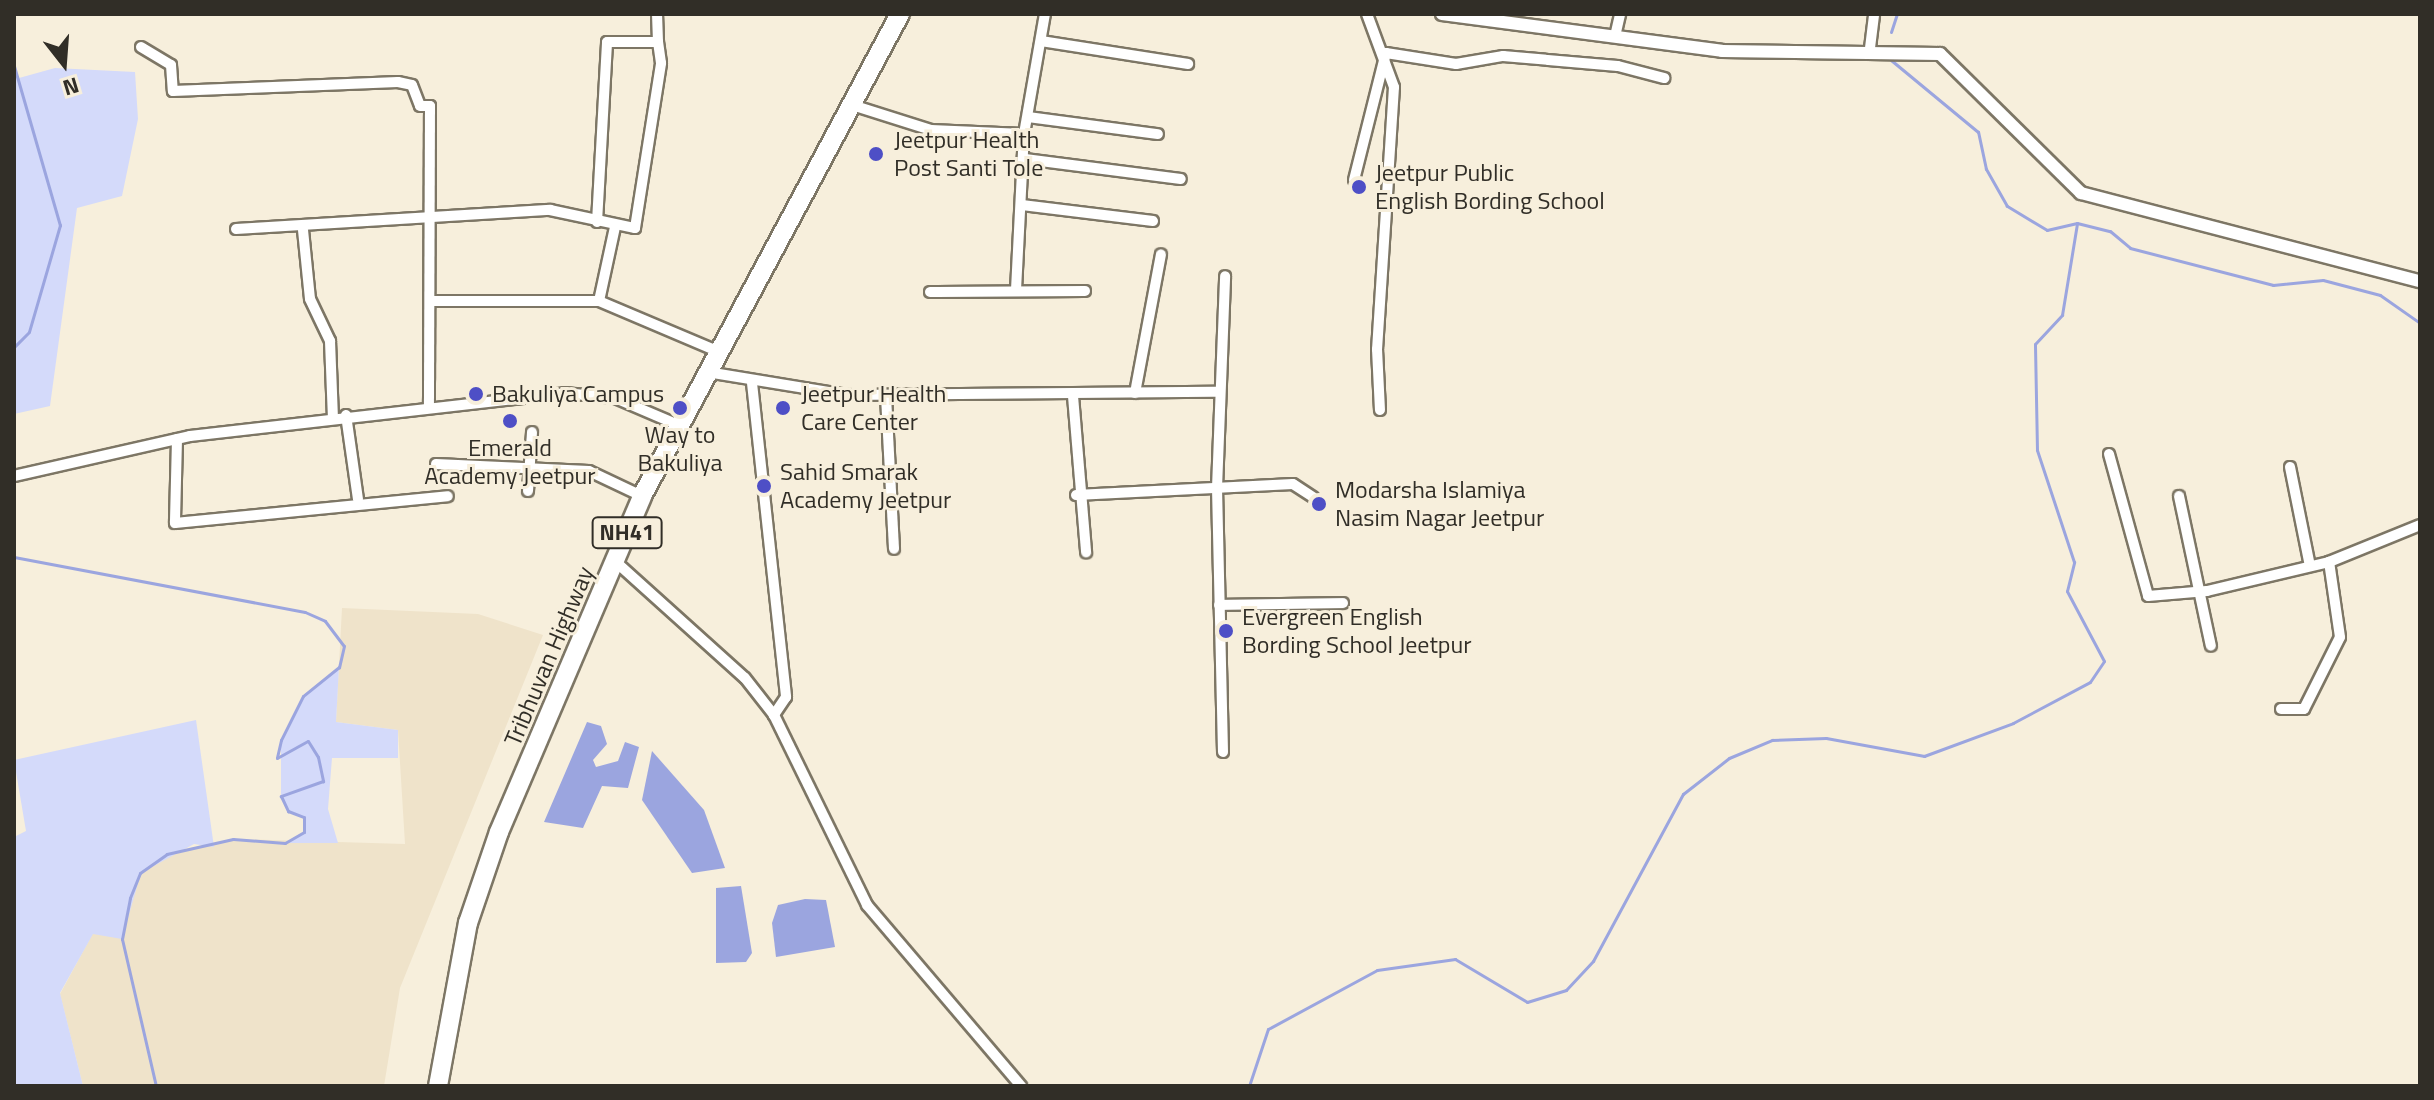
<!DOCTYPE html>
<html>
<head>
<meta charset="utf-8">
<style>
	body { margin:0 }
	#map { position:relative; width:2434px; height:1100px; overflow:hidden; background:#f7efdc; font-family:"Titillium Web",sans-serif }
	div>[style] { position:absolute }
	.built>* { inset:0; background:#efe3ca }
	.green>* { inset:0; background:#d4dafa }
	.water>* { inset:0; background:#9ba5df }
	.stream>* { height:3px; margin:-1.5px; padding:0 1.5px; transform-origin:1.5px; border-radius:1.5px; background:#9ba5df }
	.roads { filter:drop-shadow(2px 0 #7d7665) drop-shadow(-2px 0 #7d7665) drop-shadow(0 2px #7d7665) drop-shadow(0 -2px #7d7665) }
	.minor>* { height:10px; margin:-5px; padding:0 5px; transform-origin:5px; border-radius:5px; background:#fff }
	.tertiary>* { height:12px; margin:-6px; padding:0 6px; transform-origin:6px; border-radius:6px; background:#fff }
	.trunk>* { height:18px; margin:-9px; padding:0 9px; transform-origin:9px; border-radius:9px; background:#fff }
	.dots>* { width:22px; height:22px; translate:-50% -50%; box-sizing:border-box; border:4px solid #f7efdc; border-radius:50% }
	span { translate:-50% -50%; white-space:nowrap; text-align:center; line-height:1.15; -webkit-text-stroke:6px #f7efdc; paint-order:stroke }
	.shield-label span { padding:2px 6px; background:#f7efdc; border:2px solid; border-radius:6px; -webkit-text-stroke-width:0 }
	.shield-label { font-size:22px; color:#312e27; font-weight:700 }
	.poi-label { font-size:24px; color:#312e27 }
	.left { translate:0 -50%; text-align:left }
	.street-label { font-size:24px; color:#312e27 }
	.frame { position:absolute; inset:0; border:16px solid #312e27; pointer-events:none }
	.north { position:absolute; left:24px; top:24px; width:80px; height:80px; -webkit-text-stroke:6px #f7efdc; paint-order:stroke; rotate:163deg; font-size:22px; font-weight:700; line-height:32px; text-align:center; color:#312e27 }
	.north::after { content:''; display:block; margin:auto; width:28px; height:36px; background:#312e27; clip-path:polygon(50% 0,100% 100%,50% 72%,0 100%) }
</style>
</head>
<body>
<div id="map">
	<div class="built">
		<div style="clip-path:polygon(342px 608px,478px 614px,543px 635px,400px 988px,384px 1086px,83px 1086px,60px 994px,93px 933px,122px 938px,140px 873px,167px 854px,233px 839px,405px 844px,398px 730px,336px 722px)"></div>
	</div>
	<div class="green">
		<div style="clip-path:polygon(14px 66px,19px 78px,55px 68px,135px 72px,138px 119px,122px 196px,77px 208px,50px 406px,14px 414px)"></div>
		<div style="clip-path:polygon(339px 667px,336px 722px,398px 730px,398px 758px,332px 758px,328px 809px,338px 843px,285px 843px,304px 832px,304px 818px,288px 811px,281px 796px,281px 740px,303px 696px)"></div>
		<div style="clip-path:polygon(196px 720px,214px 847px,194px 844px,141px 873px,122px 939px,93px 934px,60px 993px,83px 1086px,14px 1086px,14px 837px,26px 831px,14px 760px)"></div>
	</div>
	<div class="water">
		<div style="clip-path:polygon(587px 722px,601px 726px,607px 744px,593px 760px,596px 767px,618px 761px,625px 742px,639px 747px,628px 788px,602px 786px,583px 828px,544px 822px)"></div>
		<div style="clip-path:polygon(652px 751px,704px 810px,725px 868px,692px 873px,642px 800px)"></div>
		<div style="clip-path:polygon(741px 886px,752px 953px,746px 962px,716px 963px,716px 888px)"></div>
		<div style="clip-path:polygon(805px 899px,826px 900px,835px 947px,776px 957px,772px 923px,778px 905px)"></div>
	</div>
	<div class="stream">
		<div style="left:1891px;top:32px;width:19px;rotate:-72deg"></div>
		<div style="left:14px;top:66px;width:166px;rotate:73.9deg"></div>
		<div style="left:60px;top:225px;width:111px;rotate:106.2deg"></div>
		<div style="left:29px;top:332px;width:21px;rotate:135deg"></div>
		<div style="left:2077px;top:223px;width:34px;rotate:14deg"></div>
		<div style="left:2110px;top:231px;width:26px;rotate:40deg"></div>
		<div style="left:2130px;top:248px;width:148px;rotate:14.5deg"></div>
		<div style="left:2273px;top:285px;width:50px;rotate:-5.7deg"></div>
		<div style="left:2323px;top:280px;width:59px;rotate:14.7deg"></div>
		<div style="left:2380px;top:295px;width:49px;rotate:35deg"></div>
		<div style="left:14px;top:557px;width:296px;rotate:10.7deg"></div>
		<div style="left:305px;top:612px;width:22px;rotate:24deg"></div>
		<div style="left:325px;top:621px;width:31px;rotate:53deg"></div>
		<div style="left:344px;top:646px;width:22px;rotate:103deg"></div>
		<div style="left:339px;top:667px;width:46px;rotate:141.1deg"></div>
		<div style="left:303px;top:696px;width:49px;rotate:116.6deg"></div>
		<div style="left:281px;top:740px;width:18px;rotate:103deg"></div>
		<div style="left:277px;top:758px;width:35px;rotate:-29deg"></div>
		<div style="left:308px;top:741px;width:19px;rotate:58deg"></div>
		<div style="left:318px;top:757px;width:25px;rotate:78deg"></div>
		<div style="left:323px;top:781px;width:45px;rotate:160.3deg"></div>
		<div style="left:281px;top:796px;width:17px;rotate:65deg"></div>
		<div style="left:288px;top:811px;width:17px;rotate:21deg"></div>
		<div style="left:304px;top:817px;width:15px;rotate:90deg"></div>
		<div style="left:304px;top:832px;width:22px;rotate:150deg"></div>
		<div style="left:285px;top:843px;width:52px;rotate:-175.6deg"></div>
		<div style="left:233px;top:839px;width:68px;rotate:167.2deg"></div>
		<div style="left:167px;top:854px;width:33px;rotate:145deg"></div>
		<div style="left:140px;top:873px;width:27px;rotate:112deg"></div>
		<div style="left:130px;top:898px;width:42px;rotate:101deg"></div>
		<div style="left:122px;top:939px;width:151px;rotate:77deg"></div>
		<div style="left:1249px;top:1086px;width:60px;rotate:-71.6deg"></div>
		<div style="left:1268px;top:1029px;width:124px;rotate:-28.4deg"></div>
		<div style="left:1377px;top:970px;width:79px;rotate:-8deg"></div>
		<div style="left:1455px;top:959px;width:84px;rotate:30.8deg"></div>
		<div style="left:1527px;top:1002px;width:41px;rotate:-17.1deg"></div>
		<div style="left:1566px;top:990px;width:40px;rotate:-47deg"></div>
		<div style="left:1593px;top:961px;width:190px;rotate:-61.7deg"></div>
		<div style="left:1683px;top:794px;width:58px;rotate:-38deg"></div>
		<div style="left:1729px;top:758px;width:47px;rotate:-22.7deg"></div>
		<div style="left:1772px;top:740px;width:54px;rotate:-2.1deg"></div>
		<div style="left:1826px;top:738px;width:100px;rotate:10.4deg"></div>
		<div style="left:1924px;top:756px;width:95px;rotate:-20.3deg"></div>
		<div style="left:2013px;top:723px;width:87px;rotate:-28deg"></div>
		<div style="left:2090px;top:682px;width:25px;rotate:-56deg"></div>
		<div style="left:2104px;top:661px;width:79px;rotate:-117.9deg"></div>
		<div style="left:2067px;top:591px;width:30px;rotate:-76deg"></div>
		<div style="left:2074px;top:562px;width:118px;rotate:-108.3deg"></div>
		<div style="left:2037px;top:450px;width:106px;rotate:-91.1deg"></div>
		<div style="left:2035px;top:344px;width:40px;rotate:-47deg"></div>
		<div style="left:2062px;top:315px;width:93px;rotate:-80.7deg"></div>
		<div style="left:2077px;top:223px;width:31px;rotate:167deg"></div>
		<div style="left:2047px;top:230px;width:47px;rotate:-149deg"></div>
		<div style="left:2007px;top:206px;width:43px;rotate:-119.6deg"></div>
		<div style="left:1986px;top:169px;width:38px;rotate:-102deg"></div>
		<div style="left:1978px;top:132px;width:113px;rotate:-140.4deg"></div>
	</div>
	<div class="roads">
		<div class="minor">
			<div style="left:1367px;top:14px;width:78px;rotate:69.7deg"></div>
			<div style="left:1394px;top:87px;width:263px;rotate:93.7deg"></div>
			<div style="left:1377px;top:349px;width:61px;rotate:87.2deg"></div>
			<div style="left:1616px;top:32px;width:18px;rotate:-77deg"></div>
			<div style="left:1041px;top:41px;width:149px;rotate:8.9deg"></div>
			<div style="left:141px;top:47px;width:35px;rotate:31deg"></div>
			<div style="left:171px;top:65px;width:26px;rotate:86deg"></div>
			<div style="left:173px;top:91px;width:225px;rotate:-2.3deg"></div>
			<div style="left:398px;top:82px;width:14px;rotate:12deg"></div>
			<div style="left:412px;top:85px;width:22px;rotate:69deg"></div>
			<div style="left:420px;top:106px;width:10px"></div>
			<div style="left:430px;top:106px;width:300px;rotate:90.2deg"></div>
			<div style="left:1870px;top:48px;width:34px;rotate:-83deg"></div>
			<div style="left:852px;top:105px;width:83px;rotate:17.6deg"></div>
			<div style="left:931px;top:130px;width:93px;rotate:2.5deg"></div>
			<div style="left:1024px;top:134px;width:122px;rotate:-80.1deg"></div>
			<div style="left:1028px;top:117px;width:131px;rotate:7.5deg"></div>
			<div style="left:1025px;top:159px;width:157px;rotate:7.3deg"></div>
			<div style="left:1354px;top:180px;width:131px;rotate:-75.9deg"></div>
			<div style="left:1386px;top:53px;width:71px;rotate:8.9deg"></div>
			<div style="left:1456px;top:64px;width:48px;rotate:-9.7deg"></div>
			<div style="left:1503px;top:56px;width:115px;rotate:5deg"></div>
			<div style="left:1618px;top:66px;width:48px;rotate:14.6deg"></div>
			<div style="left:1022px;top:205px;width:132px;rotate:7deg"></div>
			<div style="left:597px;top:222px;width:180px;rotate:-86.8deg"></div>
			<div style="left:607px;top:42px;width:51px"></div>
			<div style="left:658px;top:42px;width:28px;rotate:-92deg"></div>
			<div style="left:236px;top:229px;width:315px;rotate:-3.5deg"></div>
			<div style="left:550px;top:210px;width:87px;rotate:12deg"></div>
			<div style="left:635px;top:228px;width:167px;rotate:-81deg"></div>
			<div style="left:661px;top:63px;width:21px;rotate:-98deg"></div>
			<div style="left:303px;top:230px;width:69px;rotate:84.2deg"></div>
			<div style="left:310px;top:299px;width:47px;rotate:64.5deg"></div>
			<div style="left:330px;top:341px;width:77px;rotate:87.8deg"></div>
			<div style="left:1016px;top:290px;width:156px;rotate:-87.1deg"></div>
			<div style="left:930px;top:292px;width:155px;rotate:-0.4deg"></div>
			<div style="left:432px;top:301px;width:167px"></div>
			<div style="left:599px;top:301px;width:126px;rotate:22.9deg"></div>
			<div style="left:599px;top:301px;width:76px;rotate:-77.8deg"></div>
			<div style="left:707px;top:372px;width:143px;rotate:9.3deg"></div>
			<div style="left:848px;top:395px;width:371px;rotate:-0.5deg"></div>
			<div style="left:752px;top:383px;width:316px;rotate:83.8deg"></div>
			<div style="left:786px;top:697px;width:22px;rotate:124deg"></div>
			<div style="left:1135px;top:393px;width:141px;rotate:-79.4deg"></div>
			<div style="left:886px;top:396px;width:153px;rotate:87deg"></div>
			<div style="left:1073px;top:396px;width:157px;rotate:85.2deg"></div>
			<div style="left:346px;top:415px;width:85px;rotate:81.9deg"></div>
			<div style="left:177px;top:439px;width:84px;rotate:91.4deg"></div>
			<div style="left:175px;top:523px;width:274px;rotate:-5.6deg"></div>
			<div style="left:2109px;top:454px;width:147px;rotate:74.6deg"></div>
			<div style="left:2148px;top:596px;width:59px;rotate:-4.8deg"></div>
			<div style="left:2207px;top:591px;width:125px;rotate:-13.4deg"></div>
			<div style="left:2329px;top:562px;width:98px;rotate:-22.1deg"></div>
			<div style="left:436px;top:464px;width:153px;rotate:2.6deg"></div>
			<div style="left:589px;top:471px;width:59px;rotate:25.3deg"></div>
			<div style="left:2290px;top:467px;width:101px;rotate:78.6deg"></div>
			<div style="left:14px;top:476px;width:180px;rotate:-12.8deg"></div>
			<div style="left:190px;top:436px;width:377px;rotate:-6.5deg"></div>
			<div style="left:565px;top:393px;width:50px;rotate:5.7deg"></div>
			<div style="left:615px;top:398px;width:66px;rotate:23.1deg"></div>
			<div style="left:528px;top:491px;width:59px;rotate:-86.1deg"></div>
			<div style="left:1076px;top:495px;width:217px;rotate:-2.9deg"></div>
			<div style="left:1293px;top:484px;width:24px;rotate:33deg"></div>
			<div style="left:2179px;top:496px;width:153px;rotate:78deg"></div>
			<div style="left:616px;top:562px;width:173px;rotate:42deg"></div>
			<div style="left:745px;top:678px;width:47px;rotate:51.9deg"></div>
			<div style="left:774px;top:715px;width:212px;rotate:63.9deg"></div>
			<div style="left:867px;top:905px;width:238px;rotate:49.6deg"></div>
			<div style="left:1219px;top:605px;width:124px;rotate:-0.9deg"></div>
			<div style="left:2281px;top:709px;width:23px"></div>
			<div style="left:2304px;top:709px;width:80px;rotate:-63.4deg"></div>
			<div style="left:2340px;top:637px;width:76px;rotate:-98.3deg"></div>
			<div style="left:1223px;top:752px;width:264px;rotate:-91.3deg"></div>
			<div style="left:1217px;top:488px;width:212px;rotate:-87.8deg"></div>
		</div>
		<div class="tertiary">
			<div style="left:1442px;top:14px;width:282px;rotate:7.5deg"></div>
			<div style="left:1722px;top:51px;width:218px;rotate:0.8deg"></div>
			<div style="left:1940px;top:54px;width:198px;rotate:44.6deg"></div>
			<div style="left:2081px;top:193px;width:350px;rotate:14.6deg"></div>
		</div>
		<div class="trunk">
			<div style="left:438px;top:1086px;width:166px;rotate:-79.6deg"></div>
			<div style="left:468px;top:923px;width:96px;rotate:-71.2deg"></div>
			<div style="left:499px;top:832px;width:365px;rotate:-66.9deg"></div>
			<div style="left:642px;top:496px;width:547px;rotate:-61.84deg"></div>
		</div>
	</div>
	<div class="dots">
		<div style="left:876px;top:154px;background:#4e4fc6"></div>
		<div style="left:1359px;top:187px;background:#4e4fc6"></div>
		<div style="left:476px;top:394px;background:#4e4fc6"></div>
		<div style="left:680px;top:408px;background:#4e4fc6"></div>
		<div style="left:783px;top:408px;background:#4e4fc6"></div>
		<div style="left:510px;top:421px;background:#4e4fc6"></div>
		<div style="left:764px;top:486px;background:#4e4fc6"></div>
		<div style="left:1319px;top:504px;background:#4e4fc6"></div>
		<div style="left:1226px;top:631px;background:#4e4fc6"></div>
	</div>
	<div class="shield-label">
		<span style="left:627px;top:533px">NH41</span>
	</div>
	<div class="poi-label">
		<span class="left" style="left:894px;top:154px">Jeetpur Health<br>Post Santi Tole</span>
		<span class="left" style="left:1375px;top:187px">Jeetpur Public<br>English Bording School</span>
		<span class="left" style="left:492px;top:394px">Bakuliya Campus</span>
		<span class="left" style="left:801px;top:408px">Jeetpur Health<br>Care Center</span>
		<span style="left:680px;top:449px">Way to<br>Bakuliya</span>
		<span style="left:510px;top:462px">Emerald<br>Academy Jeetpur</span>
		<span class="left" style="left:780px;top:486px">Sahid Smarak<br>Academy Jeetpur</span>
		<span class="left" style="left:1335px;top:504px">Modarsha Islamiya<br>Nasim Nagar Jeetpur</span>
		<span class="left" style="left:1242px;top:631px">Evergreen English<br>Bording School Jeetpur</span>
	</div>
	<div class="street-label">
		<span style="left:549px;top:656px;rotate:-67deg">Tribhuvan Highway</span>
	</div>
	<div class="frame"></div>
	<div class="north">N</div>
</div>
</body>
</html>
